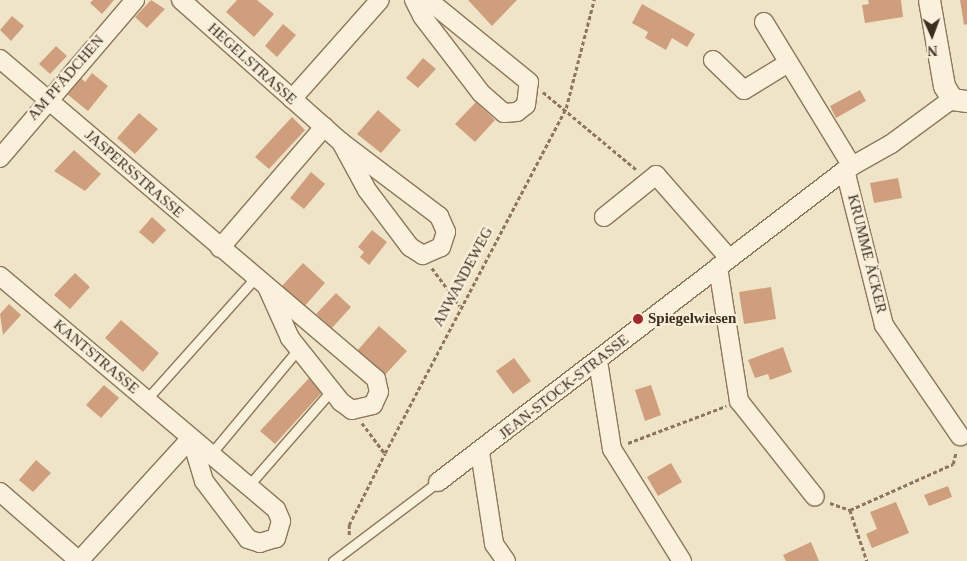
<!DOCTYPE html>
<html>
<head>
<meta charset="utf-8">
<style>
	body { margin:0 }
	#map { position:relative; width:967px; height:561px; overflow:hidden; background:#f0e4c8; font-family:Georgia,serif }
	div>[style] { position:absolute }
	.building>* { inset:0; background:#cf9f7d }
	.path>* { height:2.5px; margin-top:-1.25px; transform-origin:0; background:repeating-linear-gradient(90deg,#8d765c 0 4px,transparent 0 6.5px) }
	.roads { filter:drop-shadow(1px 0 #8d765c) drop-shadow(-1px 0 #8d765c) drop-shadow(0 1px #8d765c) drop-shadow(0 -1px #8d765c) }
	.service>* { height:9px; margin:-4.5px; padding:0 4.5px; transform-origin:4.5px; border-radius:4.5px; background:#faf1dc }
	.minor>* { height:18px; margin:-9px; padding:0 9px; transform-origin:9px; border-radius:9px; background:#faf1dc }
	.tertiary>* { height:21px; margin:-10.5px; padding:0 10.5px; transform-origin:10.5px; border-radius:10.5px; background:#faf1dc }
	.dots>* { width:14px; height:14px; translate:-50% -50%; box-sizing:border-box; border:2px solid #f7eed8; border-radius:50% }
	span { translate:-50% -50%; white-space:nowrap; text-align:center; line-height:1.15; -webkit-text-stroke:4.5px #f7eed8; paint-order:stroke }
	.street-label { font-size:15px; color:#3d2e20 }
	.poi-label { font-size:15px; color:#3d2e20; font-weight:700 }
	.left { translate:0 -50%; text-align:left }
	.north { position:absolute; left:907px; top:10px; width:50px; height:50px; -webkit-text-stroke:4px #f7eed8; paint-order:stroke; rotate:178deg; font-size:14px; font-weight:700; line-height:20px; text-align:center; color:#3d2e20 }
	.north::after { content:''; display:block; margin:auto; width:18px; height:22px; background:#3d2e20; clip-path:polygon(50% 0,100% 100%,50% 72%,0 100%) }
</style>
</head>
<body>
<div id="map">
	<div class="building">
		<div style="clip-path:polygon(93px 0,114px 0,102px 14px,90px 3px)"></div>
		<div style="clip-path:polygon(151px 0,165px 9px,147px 28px,135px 17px)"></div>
		<div style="clip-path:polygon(237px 0,257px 0,274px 14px,254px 37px,226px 12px)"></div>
		<div style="clip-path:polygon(468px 0,517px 0,492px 26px)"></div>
		<div style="clip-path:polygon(868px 0,901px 0,903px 17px,865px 23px,862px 5px,869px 4px)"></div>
		<div style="clip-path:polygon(960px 0,967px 0,967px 24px,964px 25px)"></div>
		<div style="clip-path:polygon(642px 4px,695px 34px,687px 47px,672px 38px,666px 50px,645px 38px,648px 32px,632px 23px)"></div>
		<div style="clip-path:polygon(12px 16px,24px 26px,11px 41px,0 30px)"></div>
		<div style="clip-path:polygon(283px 24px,296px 35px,277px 57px,265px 46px)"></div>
		<div style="clip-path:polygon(56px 46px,67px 56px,50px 74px,39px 64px)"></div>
		<div style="clip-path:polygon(423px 58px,436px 69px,418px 88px,406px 78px)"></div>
		<div style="clip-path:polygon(92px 73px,108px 86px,88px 111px,67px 94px,81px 78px,85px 82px)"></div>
		<div style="clip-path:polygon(860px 90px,866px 101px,836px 118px,830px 106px)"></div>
		<div style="clip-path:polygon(476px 102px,495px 120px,475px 142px,455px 124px)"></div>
		<div style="clip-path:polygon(378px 110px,401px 130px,381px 153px,357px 134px)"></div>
		<div style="clip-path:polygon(139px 113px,158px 129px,135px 154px,117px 138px)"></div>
		<div style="clip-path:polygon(292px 117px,305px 130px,269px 169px,255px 157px)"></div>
		<div style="clip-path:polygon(74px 150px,101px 174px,85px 191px,54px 171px)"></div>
		<div style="clip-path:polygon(311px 172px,325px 184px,304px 209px,290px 198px)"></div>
		<div style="clip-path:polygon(898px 178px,902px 198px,874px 203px,870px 183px)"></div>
		<div style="clip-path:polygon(152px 217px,166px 230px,153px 244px,139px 232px)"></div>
		<div style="clip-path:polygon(372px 230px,387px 242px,369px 265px,360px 257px,364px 252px,358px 247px)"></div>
		<div style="clip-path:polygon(303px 263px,325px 283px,303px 308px,281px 287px)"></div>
		<div style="clip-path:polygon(75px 273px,90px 287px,70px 309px,54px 295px)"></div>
		<div style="clip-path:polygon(771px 287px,776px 319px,744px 324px,739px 292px)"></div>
		<div style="clip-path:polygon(336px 293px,351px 307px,332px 328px,316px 314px)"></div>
		<div style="clip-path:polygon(9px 304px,21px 315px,3px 335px,0 314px)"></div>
		<div style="clip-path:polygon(121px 320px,159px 353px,143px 372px,105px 338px)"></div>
		<div style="clip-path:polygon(379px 326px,407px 351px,384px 376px,357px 351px)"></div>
		<div style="clip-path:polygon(783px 347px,792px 372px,770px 380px,768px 374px,755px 378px,748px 360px)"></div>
		<div style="clip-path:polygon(514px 358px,531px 381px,513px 394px,496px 371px)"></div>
		<div style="clip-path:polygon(310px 377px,324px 390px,275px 444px,260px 431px)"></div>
		<div style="clip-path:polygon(104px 385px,119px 398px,101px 418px,86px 405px)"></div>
		<div style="clip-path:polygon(651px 385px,661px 415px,645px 421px,635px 390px)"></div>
		<div style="clip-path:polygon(36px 460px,51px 473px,33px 492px,19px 480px)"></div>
		<div style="clip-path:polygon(671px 463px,682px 482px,658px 496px,647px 477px)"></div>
		<div style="clip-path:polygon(948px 486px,952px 497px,929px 506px,924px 495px)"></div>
		<div style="clip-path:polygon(896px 502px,909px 533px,872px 548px,866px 534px,877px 529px,870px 512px)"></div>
		<div style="clip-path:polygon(811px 542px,819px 561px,786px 561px,783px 555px)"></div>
	</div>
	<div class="path">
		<div style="left:543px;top:92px;width:122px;rotate:39.7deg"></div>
		<div style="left:432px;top:268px;width:47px;rotate:53.6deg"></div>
		<div style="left:362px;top:423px;width:38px;rotate:53deg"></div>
		<div style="left:628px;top:443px;width:105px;rotate:-20.7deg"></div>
		<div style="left:830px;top:503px;width:21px;rotate:19deg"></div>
		<div style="left:850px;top:510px;width:113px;rotate:-24.1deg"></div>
		<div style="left:953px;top:464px;width:12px;rotate:-76deg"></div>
		<div style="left:850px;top:510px;width:54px;rotate:71.6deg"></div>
		<div style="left:349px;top:535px;width:10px;rotate:-90deg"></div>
		<div style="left:349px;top:525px;width:80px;rotate:-63.4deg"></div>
		<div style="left:385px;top:453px;width:390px;rotate:-62.3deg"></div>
		<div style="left:566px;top:108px;width:112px;rotate:-75.5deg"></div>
	</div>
	<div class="roads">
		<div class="service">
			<div style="left:146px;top:400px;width:164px;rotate:-48.2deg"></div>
			<div style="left:210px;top:455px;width:139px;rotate:-50.2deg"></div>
			<div style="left:249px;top:485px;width:126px;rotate:-48.9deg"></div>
			<div style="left:333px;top:561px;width:131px;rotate:-37deg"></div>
		</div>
		<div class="minor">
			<div style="left:181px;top:0;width:214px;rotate:41.6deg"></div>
			<div style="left:341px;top:142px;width:123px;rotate:37.1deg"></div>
			<div style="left:439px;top:216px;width:17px;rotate:66deg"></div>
			<div style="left:446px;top:232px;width:16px;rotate:108deg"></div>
			<div style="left:441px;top:247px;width:20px;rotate:156deg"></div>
			<div style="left:423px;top:255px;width:15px;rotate:-148deg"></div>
			<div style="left:410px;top:247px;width:71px;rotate:-127deg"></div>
			<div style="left:367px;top:190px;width:55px;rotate:-118.4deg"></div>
			<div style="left:414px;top:0;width:18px;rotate:63deg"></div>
			<div style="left:422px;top:16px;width:97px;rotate:52.5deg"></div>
			<div style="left:481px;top:93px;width:30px;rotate:41deg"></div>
			<div style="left:504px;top:113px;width:13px;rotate:-4deg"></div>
			<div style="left:517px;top:112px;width:11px;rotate:-38deg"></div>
			<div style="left:526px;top:105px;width:23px;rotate:-83deg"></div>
			<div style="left:529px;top:82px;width:130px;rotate:-140.9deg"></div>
			<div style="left:764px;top:22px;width:169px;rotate:58.6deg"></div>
			<div style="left:0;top:59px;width:494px;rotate:40.4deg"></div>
			<div style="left:376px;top:379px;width:13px;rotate:77deg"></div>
			<div style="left:379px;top:392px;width:14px;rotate:115deg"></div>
			<div style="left:373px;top:405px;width:22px;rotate:167deg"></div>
			<div style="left:352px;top:410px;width:14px;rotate:-144deg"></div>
			<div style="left:341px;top:402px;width:82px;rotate:-128.6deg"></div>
			<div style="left:290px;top:338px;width:54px;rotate:-114.2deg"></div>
			<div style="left:713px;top:60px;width:43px;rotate:44.1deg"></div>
			<div style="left:744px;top:90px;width:52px;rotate:-31.5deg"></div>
			<div style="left:292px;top:99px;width:132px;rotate:-48.4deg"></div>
			<div style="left:0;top:158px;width:208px;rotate:-49.5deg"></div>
			<div style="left:845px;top:170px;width:160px;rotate:75.9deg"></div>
			<div style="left:884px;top:325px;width:135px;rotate:55.6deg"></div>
			<div style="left:604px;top:217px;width:67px;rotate:-38.9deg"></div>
			<div style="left:656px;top:175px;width:111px;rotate:48.7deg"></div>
			<div style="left:220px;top:248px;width:160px;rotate:-49.3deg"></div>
			<div style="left:718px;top:267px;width:136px;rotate:81.1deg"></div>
			<div style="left:739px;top:401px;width:122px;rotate:51.6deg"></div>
			<div style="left:0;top:276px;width:361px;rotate:40.2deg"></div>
			<div style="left:276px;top:509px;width:13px;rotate:67deg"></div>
			<div style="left:281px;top:521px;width:18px;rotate:106deg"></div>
			<div style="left:276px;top:538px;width:17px;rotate:163deg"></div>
			<div style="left:260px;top:543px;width:13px;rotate:-162deg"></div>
			<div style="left:248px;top:539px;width:73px;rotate:-127.2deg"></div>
			<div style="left:204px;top:481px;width:45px;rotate:-106.8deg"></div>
			<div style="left:598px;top:361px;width:89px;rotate:81deg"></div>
			<div style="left:612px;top:449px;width:132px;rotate:58deg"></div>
			<div style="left:480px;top:452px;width:93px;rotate:81.3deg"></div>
			<div style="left:494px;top:544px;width:21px;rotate:55deg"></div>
			<div style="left:438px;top:482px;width:513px;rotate:-37.47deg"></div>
			<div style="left:845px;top:170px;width:53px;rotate:-29.5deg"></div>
			<div style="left:891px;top:144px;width:76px;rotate:-36.4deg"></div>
			<div style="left:0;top:492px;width:105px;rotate:41.1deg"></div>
			<div style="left:79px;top:561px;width:166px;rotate:-47.7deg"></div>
		</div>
		<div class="tertiary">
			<div style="left:929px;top:0;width:87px;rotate:80.1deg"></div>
			<div style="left:944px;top:86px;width:15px;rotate:58deg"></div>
			<div style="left:952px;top:99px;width:15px;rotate:8deg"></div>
		</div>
	</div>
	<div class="dots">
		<div style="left:638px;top:319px;background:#9e2a2b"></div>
	</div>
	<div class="street-label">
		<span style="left:252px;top:64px;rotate:42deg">HEGELSTRASSE</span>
		<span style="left:66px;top:78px;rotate:-49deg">AM PFÄDCHEN</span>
		<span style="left:134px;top:174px;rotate:41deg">JASPERSSTRASSE</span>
		<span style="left:867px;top:254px;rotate:76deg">KRUMME ÄCKER</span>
		<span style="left:463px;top:277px;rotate:-62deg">ANWANDEWEG</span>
		<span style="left:96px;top:357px;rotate:40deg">KANTSTRASSE</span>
		<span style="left:564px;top:387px;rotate:-38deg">JEAN-STOCK-STRASSE</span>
	</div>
	<div class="poi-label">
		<span class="left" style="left:648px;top:319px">Spiegelwiesen</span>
	</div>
	<div class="north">N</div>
</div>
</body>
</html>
